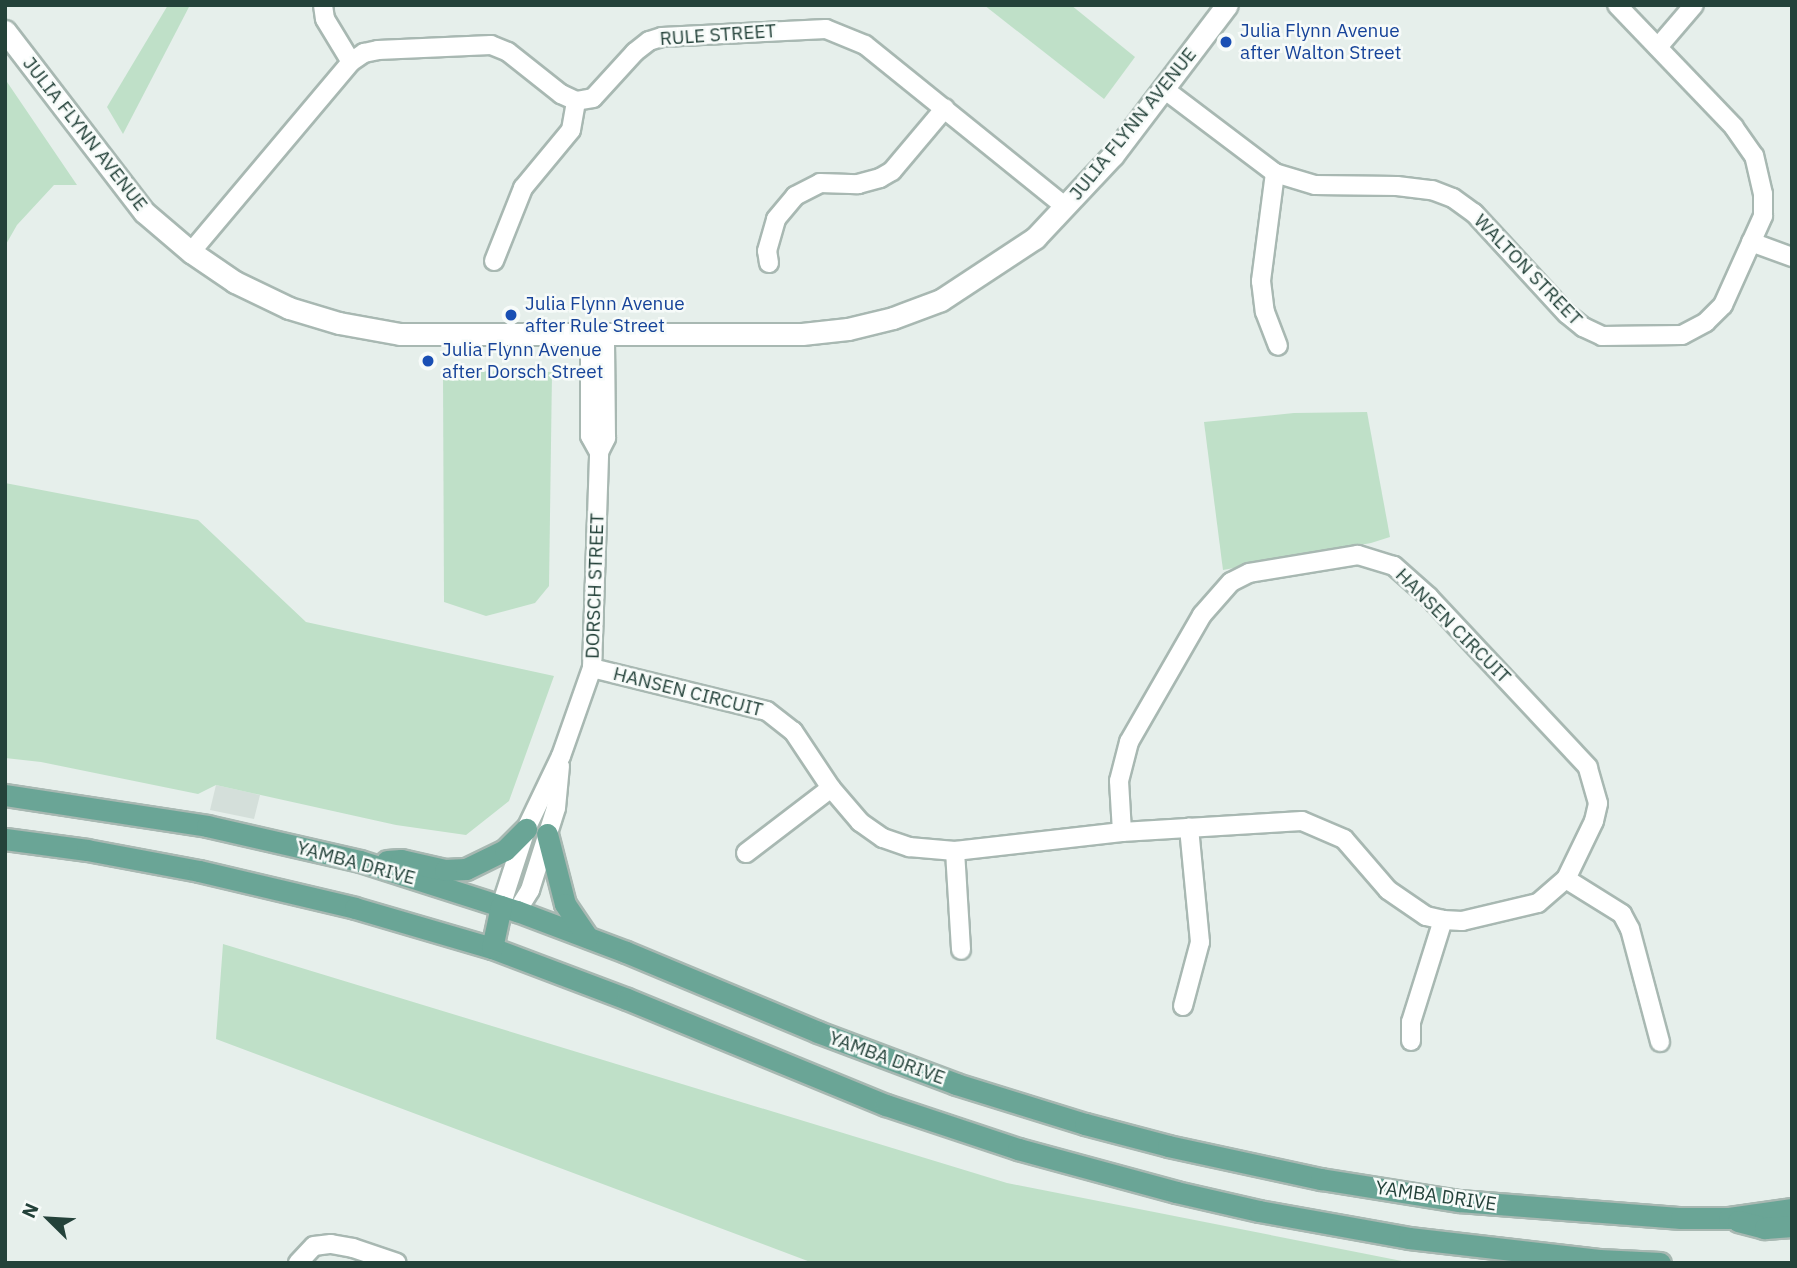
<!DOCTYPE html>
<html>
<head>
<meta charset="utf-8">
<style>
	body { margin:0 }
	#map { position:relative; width:1797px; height:1268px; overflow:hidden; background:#e6efeb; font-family:"IBM Plex Sans",sans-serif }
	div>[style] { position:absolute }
	.built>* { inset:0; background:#d4dfda }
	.green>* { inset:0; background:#bfe0c8 }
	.roads { filter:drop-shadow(2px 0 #a8b8b2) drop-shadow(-2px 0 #a8b8b2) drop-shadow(0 2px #a8b8b2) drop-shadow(0 -2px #a8b8b2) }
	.street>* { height:18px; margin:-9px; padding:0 9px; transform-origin:9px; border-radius:9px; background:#fff }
	.secondary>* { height:21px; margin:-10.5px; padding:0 10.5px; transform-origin:10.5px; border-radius:10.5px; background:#fff }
	.primary>* { height:21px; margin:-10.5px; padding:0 10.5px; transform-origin:10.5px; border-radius:10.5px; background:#6aa596 }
	.dots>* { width:19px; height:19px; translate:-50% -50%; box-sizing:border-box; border:4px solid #f7fbf9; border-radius:50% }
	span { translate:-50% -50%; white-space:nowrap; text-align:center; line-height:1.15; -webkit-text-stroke:5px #f7fbf9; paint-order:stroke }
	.transit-label { font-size:19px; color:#164399 }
	.left { translate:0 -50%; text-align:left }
	.street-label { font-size:19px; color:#24423a }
	.frame { position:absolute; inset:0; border:7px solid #24423a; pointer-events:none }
	.north { position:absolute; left:14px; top:1184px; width:70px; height:70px; -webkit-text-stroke:5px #f7fbf9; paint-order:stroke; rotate:294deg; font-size:19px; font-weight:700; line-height:28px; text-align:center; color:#24423a }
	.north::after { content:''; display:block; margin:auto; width:24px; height:32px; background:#24423a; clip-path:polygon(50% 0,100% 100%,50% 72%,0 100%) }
</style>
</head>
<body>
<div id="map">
	<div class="built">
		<div style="clip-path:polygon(216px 785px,260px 795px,254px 819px,210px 810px)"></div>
	</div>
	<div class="green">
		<div style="clip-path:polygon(168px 5px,190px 5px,123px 134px,107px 107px)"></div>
		<div style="clip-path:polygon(984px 5px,1071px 5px,1135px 57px,1104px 99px)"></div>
		<div style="clip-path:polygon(5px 79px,77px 185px,54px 185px,17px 225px,5px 246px)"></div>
		<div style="clip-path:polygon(443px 371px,552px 372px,549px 586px,535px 603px,486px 616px,444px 602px)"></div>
		<div style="clip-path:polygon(1367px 412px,1390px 537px,1371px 543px,1223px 570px,1204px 422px,1294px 413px)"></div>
		<div style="clip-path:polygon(5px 483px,198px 520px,306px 622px,554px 676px,509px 801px,466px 835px,396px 825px,216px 785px,198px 794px,41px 762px,5px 758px)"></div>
		<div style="clip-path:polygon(223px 944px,1007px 1183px,1412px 1263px,813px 1263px,216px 1039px)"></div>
	</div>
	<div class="roads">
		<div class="street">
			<div style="left:323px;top:5px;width:14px;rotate:82deg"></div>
			<div style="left:325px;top:19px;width:50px;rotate:58.8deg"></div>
			<div style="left:1658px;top:47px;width:55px;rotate:-49.4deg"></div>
			<div style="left:1164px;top:89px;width:139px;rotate:37.1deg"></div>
			<div style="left:1275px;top:173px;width:42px;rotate:16.7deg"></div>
			<div style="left:1315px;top:185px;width:82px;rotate:0.7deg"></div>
			<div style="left:1397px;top:186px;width:35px;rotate:7deg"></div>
			<div style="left:1432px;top:190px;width:22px;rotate:21deg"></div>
			<div style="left:1453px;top:198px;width:26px;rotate:36deg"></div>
			<div style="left:1474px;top:213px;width:137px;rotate:47.4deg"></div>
			<div style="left:1567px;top:314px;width:21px;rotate:39deg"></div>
			<div style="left:1583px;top:327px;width:21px;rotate:25deg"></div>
			<div style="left:1602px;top:336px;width:80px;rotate:-0.7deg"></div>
			<div style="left:1682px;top:335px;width:27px;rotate:-28deg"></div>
			<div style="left:1706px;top:322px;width:24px;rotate:-45deg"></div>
			<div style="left:1723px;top:305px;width:98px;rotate:-65.8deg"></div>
			<div style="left:1763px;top:216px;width:22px;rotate:-90deg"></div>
			<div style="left:1763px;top:194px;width:39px;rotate:-103deg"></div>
			<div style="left:1754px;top:156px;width:35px;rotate:-125deg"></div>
			<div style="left:1734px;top:127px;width:169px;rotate:-133.8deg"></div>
			<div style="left:1275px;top:173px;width:109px;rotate:97.4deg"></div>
			<div style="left:1261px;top:281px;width:31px;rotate:83deg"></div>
			<div style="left:1265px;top:312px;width:36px;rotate:69deg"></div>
			<div style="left:1751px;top:242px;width:44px;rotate:20.1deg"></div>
			<div style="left:191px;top:252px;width:248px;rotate:-49.9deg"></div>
			<div style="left:351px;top:62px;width:16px;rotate:-35deg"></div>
			<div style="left:364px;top:53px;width:14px;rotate:-12deg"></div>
			<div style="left:378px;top:50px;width:113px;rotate:-2.5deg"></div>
			<div style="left:491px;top:45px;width:18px;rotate:22deg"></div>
			<div style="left:508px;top:52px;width:68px;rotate:38.4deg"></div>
			<div style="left:561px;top:94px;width:17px;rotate:25deg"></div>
			<div style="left:576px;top:101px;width:17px;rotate:-10deg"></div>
			<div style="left:593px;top:98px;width:62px;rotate:-47.6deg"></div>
			<div style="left:635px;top:52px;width:18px;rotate:-38deg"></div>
			<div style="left:649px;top:41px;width:14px;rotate:-17deg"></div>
			<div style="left:662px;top:37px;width:164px;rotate:-2.8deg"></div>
			<div style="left:826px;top:29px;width:42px;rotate:22.3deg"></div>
			<div style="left:865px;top:45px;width:258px;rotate:38.9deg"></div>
			<div style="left:494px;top:261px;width:79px;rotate:-68.3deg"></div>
			<div style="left:523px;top:188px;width:75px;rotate:-50.4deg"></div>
			<div style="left:571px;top:130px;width:29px;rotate:-80deg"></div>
			<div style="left:769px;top:263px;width:12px;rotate:-99deg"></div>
			<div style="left:767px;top:251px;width:33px;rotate:-74deg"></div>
			<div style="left:776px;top:219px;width:30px;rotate:-50deg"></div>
			<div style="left:795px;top:196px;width:28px;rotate:-27deg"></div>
			<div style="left:820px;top:183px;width:38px;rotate:2deg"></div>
			<div style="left:858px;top:184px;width:23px;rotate:-15deg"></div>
			<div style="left:880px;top:178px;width:14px;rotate:-30deg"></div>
			<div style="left:892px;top:171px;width:82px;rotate:-49.9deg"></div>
			<div style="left:590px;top:335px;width:101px;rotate:90deg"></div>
			<div style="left:590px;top:436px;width:18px;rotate:61deg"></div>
			<div style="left:592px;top:668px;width:180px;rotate:13.8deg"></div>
			<div style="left:767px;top:711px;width:33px;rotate:38deg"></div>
			<div style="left:793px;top:731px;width:69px;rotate:56.3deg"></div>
			<div style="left:831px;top:788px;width:45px;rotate:49.5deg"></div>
			<div style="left:860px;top:822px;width:28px;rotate:35deg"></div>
			<div style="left:883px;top:838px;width:28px;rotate:19deg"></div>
			<div style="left:909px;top:847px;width:46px;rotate:5deg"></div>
			<div style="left:955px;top:851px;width:168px;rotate:-6.5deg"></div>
			<div style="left:1122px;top:832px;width:180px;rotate:-3.5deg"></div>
			<div style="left:1302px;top:821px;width:46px;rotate:23.2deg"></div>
			<div style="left:1344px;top:839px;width:67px;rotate:49.2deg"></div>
			<div style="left:1388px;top:890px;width:46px;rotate:34.4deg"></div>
			<div style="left:1426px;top:916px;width:17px;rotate:13deg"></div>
			<div style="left:1443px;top:920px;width:19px;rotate:3deg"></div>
			<div style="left:1462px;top:921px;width:78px;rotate:-13.3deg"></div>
			<div style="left:1538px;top:903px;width:37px;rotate:-41deg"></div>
			<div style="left:1566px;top:879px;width:64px;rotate:-64.2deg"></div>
			<div style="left:1594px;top:821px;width:18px;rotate:-77deg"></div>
			<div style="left:1598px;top:803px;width:37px;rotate:-106deg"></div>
			<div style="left:1588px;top:767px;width:233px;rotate:-133.1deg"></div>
			<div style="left:1429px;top:597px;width:47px;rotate:-138.5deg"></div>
			<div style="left:1394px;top:566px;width:38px;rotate:-163deg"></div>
			<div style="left:1358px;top:555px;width:110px;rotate:170.6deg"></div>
			<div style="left:1249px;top:573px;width:20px;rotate:153deg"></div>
			<div style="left:1231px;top:582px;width:44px;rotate:131.3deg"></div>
			<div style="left:1202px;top:615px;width:146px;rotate:119.9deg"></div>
			<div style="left:1129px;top:742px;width:40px;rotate:104.4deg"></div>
			<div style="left:1119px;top:781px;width:51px;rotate:86.6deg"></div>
			<div style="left:955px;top:851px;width:99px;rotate:86.5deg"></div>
			<div style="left:746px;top:853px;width:107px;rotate:-37.4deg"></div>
			<div style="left:1566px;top:879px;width:66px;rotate:32deg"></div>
			<div style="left:1622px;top:914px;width:17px;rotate:62deg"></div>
			<div style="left:1630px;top:929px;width:117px;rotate:75.1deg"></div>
			<div style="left:501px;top:906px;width:81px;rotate:-72deg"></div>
			<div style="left:526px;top:829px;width:81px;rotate:-64.4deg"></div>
			<div style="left:561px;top:756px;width:93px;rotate:-70.6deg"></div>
			<div style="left:592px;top:668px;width:216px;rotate:-88.1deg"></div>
			<div style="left:599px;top:452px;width:16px;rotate:-63deg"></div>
			<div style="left:606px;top:438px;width:103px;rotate:-90.6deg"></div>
			<div style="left:517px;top:911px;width:25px;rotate:-58deg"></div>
			<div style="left:530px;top:890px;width:86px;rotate:-72.4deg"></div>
			<div style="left:556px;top:808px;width:42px;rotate:-84.6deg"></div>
			<div style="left:1183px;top:1006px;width:66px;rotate:-75.1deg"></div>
			<div style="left:1200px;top:942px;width:115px;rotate:-95.5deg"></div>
			<div style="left:1411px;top:1041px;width:19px;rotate:-90deg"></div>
			<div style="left:1411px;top:1022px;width:107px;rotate:-72.6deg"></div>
			<div style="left:298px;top:1263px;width:23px;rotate:-47deg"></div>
			<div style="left:314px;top:1246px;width:17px;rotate:-7deg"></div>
			<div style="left:331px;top:1244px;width:22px;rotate:10deg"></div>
			<div style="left:353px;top:1248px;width:46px;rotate:18.8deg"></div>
		</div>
		<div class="secondary">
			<div style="left:5px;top:31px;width:228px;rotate:52.5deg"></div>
			<div style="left:144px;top:212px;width:62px;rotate:40.4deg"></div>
			<div style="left:191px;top:252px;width:53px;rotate:34.3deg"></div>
			<div style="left:235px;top:282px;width:60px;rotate:25.7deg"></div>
			<div style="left:289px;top:308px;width:52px;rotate:16.7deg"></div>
			<div style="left:339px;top:323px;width:62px;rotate:10.2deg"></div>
			<div style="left:400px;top:334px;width:402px"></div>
			<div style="left:802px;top:334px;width:46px;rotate:-6.2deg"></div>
			<div style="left:848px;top:329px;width:46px;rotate:-13.7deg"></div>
			<div style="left:893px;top:318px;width:51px;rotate:-20.6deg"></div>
			<div style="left:941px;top:300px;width:113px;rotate:-33.4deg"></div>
			<div style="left:1035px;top:238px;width:114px;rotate:-46.8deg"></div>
			<div style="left:1113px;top:155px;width:188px;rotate:-52.8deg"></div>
		</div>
		<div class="primary">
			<div style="left:5px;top:795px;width:204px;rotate:8.7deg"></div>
			<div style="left:207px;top:826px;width:157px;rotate:12.9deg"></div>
			<div style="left:360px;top:861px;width:165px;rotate:17.7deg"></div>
			<div style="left:517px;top:911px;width:116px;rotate:20.6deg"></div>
			<div style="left:626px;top:952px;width:208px;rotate:22.6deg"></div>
			<div style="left:818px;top:1032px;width:147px;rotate:20.6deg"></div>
			<div style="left:956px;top:1084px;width:135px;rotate:17.2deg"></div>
			<div style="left:1085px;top:1124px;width:86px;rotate:14.8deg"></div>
			<div style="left:1168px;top:1146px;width:157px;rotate:12.2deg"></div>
			<div style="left:1321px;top:1179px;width:140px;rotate:9.1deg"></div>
			<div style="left:1459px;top:1201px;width:223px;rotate:4.4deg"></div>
			<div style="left:1681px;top:1218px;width:48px"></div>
			<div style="left:1729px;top:1218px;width:64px;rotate:-8.1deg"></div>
			<div style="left:547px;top:834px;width:72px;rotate:75.6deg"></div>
			<div style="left:565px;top:904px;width:40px;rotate:56deg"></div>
			<div style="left:5px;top:839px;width:83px;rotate:7.6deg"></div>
			<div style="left:87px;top:850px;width:114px;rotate:10.6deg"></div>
			<div style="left:199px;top:871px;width:160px;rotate:13.3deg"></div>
			<div style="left:355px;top:908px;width:143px;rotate:16.3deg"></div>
			<div style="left:492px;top:948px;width:144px;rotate:20.7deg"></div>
			<div style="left:627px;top:999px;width:280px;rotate:22.3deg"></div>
			<div style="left:886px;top:1105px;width:139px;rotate:18.4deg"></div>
			<div style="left:1018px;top:1149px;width:164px;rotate:15.2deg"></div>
			<div style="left:1176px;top:1192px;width:85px;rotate:12.9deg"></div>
			<div style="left:1259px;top:1211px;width:152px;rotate:10.2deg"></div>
			<div style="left:1409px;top:1238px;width:191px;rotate:6.6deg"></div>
			<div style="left:1599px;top:1260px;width:61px;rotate:2.8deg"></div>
			<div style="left:387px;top:861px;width:14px;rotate:-4deg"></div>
			<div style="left:401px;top:860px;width:45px;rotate:12.8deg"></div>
			<div style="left:445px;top:870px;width:21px;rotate:-3deg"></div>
			<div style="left:466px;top:869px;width:43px;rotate:-26deg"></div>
			<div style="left:505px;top:850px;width:30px;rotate:-45deg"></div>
			<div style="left:492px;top:948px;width:43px;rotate:-77.9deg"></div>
			<div style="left:1738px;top:1221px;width:28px;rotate:15deg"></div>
			<div style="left:1765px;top:1228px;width:27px;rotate:-4deg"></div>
		</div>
	</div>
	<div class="dots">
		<div style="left:1226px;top:42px;background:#1a4fb4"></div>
		<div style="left:511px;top:315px;background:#1a4fb4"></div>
		<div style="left:428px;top:361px;background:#1a4fb4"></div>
	</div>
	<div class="transit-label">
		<span class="left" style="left:1240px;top:42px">Julia Flynn Avenue<br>after Walton Street</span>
		<span class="left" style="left:525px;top:315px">Julia Flynn Avenue<br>after Rule Street</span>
		<span class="left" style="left:442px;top:361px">Julia Flynn Avenue<br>after Dorsch Street</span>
	</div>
	<div class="street-label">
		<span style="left:718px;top:35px;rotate:-4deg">RULE STREET</span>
		<span style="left:1133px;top:124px;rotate:-51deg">JULIA FLYNN AVENUE</span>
		<span style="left:85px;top:134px;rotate:52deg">JULIA FLYNN AVENUE</span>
		<span style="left:1528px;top:270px;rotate:46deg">WALTON STREET</span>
		<span style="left:595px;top:586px;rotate:-88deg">DORSCH STREET</span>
		<span style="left:1453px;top:626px;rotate:45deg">HANSEN CIRCUIT</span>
		<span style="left:688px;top:692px;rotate:14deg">HANSEN CIRCUIT</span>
		<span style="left:356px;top:863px;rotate:15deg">YAMBA DRIVE</span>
		<span style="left:887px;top:1058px;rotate:20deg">YAMBA DRIVE</span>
		<span style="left:1436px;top:1196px;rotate:8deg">YAMBA DRIVE</span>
	</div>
	<div class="frame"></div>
	<div class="north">N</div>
</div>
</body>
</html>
